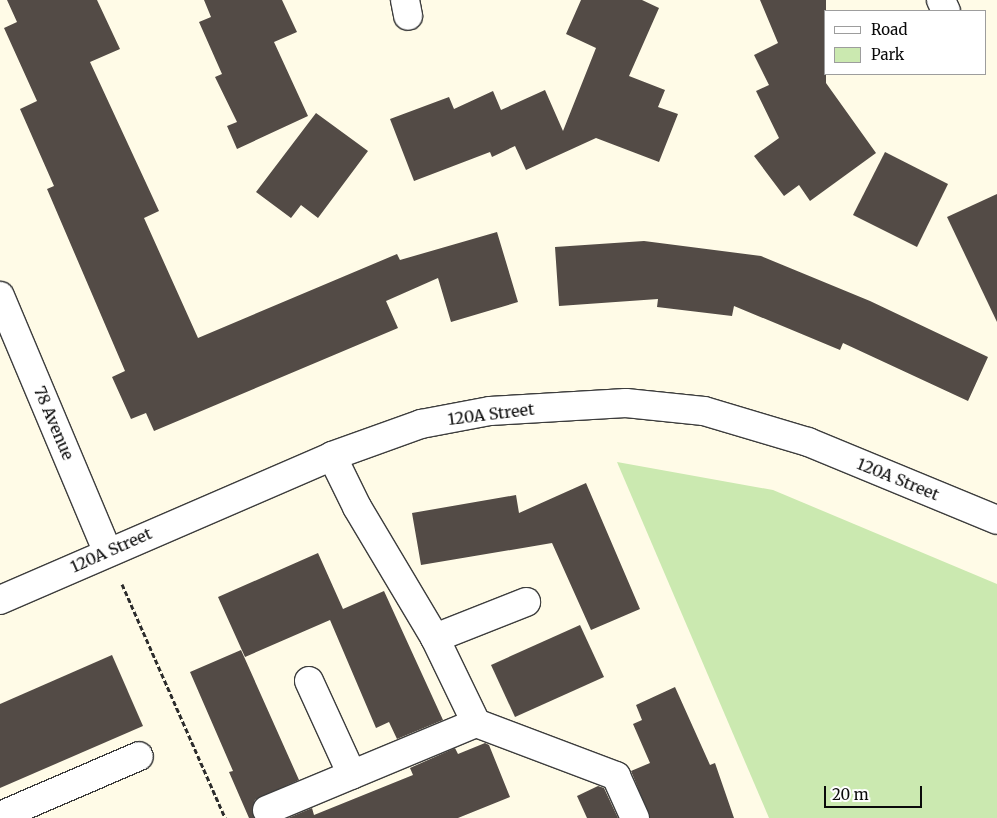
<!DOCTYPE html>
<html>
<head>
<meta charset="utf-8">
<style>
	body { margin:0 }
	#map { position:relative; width:997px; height:818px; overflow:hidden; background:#fffbe7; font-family:Merriweather,serif }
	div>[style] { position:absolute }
	.green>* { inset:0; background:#cbe9b0 }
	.building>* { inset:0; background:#534b46 }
	.path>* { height:3px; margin-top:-1.5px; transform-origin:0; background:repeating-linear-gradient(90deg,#2c2c2c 0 5px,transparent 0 7.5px) }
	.roads { filter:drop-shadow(1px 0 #3d3d3d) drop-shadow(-1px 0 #3d3d3d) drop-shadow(0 1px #3d3d3d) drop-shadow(0 -1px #3d3d3d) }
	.minor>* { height:28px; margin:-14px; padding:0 14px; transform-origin:14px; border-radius:14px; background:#fff }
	span { translate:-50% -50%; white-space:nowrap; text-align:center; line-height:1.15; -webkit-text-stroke:5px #fff; paint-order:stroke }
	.street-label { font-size:16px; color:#0a0a0a }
	.legend { position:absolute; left:824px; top:10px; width:162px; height:65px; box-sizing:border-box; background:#fff; border:1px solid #9d9d9d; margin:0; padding:6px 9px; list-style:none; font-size:15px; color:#0a0a0a }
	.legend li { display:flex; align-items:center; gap:10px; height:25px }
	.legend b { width:25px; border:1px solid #9d9d9d }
	.scale { position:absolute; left:824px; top:786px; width:98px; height:22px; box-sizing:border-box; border:2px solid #0a0a0a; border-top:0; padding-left:6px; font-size:15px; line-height:18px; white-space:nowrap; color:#0a0a0a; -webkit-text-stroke:4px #fff; paint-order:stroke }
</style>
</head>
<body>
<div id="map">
	<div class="green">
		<div style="clip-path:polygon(617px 462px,773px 490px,997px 584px,997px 818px,769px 818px)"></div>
	</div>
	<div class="building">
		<div style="clip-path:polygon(7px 0,97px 0,120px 49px,90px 62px,159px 211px,144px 218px,198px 338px,397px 254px,400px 260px,497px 232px,518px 302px,451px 322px,438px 278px,386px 301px,398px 328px,154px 431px,146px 413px,131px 419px,112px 377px,125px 371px,47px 189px,54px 186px,20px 109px,37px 101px,4px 28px,17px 22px)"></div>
		<div style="clip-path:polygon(204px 0,282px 0,297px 32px,274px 42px,308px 116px,237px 149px,227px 126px,237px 122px,215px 77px,222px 74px,199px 22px,211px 17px)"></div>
		<div style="clip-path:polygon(581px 0,642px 0,659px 8px,629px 76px,665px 90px,658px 107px,678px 114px,659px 162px,596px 138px,526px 170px,515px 146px,492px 157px,490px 152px,414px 181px,390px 119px,449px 97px,454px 109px,493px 91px,501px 110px,545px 90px,563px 131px,596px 48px,566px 34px)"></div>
		<div style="clip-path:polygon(760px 0,826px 0,826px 83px,876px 153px,810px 201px,799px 185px,784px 196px,754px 156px,779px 138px,756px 91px,769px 85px,754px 55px,778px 43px)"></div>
		<div style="clip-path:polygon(316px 113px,368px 151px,318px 218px,301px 205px,291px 218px,256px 192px)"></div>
		<div style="clip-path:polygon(885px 152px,948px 184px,917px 247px,853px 215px)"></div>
		<div style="clip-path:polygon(997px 194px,997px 322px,947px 217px)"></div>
		<div style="clip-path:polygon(644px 241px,761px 256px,870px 301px,988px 357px,968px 401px,843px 343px,840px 350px,734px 306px,732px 316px,657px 307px,658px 299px,559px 306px,555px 247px)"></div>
		<div style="clip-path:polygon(586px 483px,640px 609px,591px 630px,552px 543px,421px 565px,412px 513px,516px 495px,519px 513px)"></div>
		<div style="clip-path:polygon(318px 553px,343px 609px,384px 591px,443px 720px,397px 739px,389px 722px,376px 728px,330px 620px,245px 657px,218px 597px)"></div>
		<div style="clip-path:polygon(580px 625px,604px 677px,515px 717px,491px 665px)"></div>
		<div style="clip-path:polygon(241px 650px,299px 780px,255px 800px,252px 808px,254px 818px,249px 818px,229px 772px,233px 771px,190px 672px)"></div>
		<div style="clip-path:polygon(112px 655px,143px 726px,0 788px,0 704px)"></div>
		<div style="clip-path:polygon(675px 687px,710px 765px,715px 763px,734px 818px,650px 818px,631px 771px,650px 763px,633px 724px,642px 720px,636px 705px)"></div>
		<div style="clip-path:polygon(485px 743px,489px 745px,510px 797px,458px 818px,288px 818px,312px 808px,314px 815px,413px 775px,410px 768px,455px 748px,458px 754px)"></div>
		<div style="clip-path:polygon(598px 786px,604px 788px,618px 818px,587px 818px,577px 796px)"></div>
	</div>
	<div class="path">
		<div style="left:122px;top:584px;width:256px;rotate:66.2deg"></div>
	</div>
	<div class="roads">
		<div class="minor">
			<div style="left:405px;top:0;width:16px;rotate:79deg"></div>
			<div style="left:941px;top:0;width:12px;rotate:66deg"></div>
			<div style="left:0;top:296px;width:277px;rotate:67.2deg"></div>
			<div style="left:332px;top:456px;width:57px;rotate:63.9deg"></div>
			<div style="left:357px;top:507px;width:152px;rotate:59.2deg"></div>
			<div style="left:435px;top:638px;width:94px;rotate:64.2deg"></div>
			<div style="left:476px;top:723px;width:150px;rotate:20.7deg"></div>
			<div style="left:616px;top:776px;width:46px;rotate:65.7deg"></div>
			<div style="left:0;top:600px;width:362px;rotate:-23.4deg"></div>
			<div style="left:332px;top:456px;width:95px;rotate:-19.8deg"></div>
			<div style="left:421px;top:424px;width:70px;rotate:-10.7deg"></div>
			<div style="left:490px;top:411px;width:136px;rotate:-3.4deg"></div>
			<div style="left:626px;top:403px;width:78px;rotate:5.9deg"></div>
			<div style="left:704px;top:411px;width:109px;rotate:16.6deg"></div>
			<div style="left:808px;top:442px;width:204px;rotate:22.4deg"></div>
			<div style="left:435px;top:638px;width:98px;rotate:-21.6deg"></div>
			<div style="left:309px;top:681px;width:103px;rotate:65.4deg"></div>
			<div style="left:267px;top:810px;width:226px;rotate:-22.6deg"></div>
			<div style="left:0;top:816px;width:151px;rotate:-23.3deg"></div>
		</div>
	</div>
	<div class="street-label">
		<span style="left:491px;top:414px;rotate:-7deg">120A Street</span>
		<span style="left:54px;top:423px;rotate:67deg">78 Avenue</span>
		<span style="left:898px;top:479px;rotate:22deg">120A Street</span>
		<span style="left:111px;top:550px;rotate:-24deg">120A Street</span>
	</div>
	<ul class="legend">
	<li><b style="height:6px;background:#fff"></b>Road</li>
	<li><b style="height:14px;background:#cbe9b0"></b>Park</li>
	</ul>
	<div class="scale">20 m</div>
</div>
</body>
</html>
